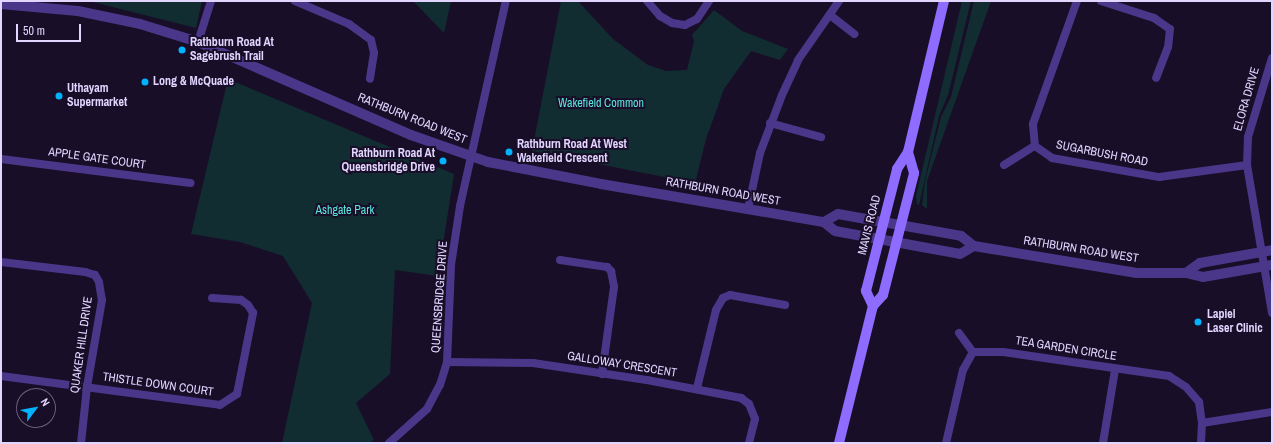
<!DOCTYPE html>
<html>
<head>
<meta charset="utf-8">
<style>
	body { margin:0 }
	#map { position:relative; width:1273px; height:444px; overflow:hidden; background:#180e28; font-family:"Archivo Narrow",sans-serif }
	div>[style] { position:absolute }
	.green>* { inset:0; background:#112d32 }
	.minor>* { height:8px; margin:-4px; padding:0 4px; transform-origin:4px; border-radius:4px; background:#4b3789 }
	.tertiary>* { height:10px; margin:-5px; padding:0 5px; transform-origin:5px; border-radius:5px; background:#4b3789 }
	.secondary>* { height:10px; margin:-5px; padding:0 5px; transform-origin:5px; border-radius:5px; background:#8e6cff }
	.dots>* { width:11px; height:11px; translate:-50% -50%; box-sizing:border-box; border:2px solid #180e28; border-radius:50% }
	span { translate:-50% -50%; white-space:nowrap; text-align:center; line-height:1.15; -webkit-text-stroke:4px #180e28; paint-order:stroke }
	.poi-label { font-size:12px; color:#e2d5ff; font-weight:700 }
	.left { translate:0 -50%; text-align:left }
	.right { translate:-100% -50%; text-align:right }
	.street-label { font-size:12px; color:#e2d5ff }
	.park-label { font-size:12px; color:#5ae6e0 }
	.frame { position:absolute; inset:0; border:2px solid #e2d5ff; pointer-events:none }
	.north { position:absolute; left:16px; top:388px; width:40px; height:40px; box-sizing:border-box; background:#180e28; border:1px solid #695e7e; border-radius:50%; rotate:58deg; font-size:11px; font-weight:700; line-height:16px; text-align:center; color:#e2d5ff }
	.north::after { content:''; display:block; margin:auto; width:14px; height:18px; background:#01b2ff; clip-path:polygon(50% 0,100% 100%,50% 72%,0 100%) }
	.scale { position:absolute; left:16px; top:24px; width:65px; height:18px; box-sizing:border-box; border:2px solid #e2d5ff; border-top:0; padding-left:5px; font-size:12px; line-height:14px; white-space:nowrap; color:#e2d5ff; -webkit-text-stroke:3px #180e28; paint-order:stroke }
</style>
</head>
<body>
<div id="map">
	<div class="green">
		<div style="clip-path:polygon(89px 1px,202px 1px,196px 28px)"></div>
		<div style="clip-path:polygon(413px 1px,451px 1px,444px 33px)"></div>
		<div style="clip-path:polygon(561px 1px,578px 1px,613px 39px,648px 65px,666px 71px,687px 70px,694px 41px,692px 35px,714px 10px,742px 31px,788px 49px,780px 60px,751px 51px,724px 89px,706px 139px,695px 183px,532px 151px)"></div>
		<div style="clip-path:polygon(962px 1px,971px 1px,948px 95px,939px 116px,919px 205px,917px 204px,916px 196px)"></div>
		<div style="clip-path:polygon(974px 1px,991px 1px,927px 181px,927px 209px,922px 205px,925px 181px,941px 117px,951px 97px)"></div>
		<div style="clip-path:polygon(228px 79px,454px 174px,438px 276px,395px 270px,390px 374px,356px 403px,374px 440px,369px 443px,282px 443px,312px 303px,283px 256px,240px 242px,191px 234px)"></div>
	</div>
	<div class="minor">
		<div style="left:295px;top:1px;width:59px;rotate:23.1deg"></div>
		<div style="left:349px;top:24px;width:27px;rotate:36deg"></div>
		<div style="left:371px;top:40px;width:13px;rotate:77deg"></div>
		<div style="left:374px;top:53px;width:26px;rotate:99deg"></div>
		<div style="left:647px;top:1px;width:20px;rotate:49deg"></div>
		<div style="left:660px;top:16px;width:14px;rotate:30deg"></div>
		<div style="left:672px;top:23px;width:13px;rotate:9deg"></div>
		<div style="left:685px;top:25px;width:13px;rotate:-27deg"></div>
		<div style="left:697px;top:19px;width:22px;rotate:-56deg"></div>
		<div style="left:1077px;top:1px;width:131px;rotate:109.7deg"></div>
		<div style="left:1033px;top:124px;width:22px;rotate:85deg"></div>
		<div style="left:1035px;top:146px;width:21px;rotate:35deg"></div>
		<div style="left:1052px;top:158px;width:109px;rotate:10.1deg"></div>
		<div style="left:1159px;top:177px;width:89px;rotate:-7.8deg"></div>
		<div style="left:1101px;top:1px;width:56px;rotate:17.8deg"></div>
		<div style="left:1154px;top:18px;width:19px;rotate:35deg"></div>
		<div style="left:1170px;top:29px;width:18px;rotate:96deg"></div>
		<div style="left:1168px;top:47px;width:33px;rotate:111deg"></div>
		<div style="left:830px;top:15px;width:31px;rotate:38deg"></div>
		<div style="left:198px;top:42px;width:43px;rotate:-72.4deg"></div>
		<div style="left:1272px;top:58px;width:83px;rotate:106.9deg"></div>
		<div style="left:1248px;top:137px;width:28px;rotate:92deg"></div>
		<div style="left:1247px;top:165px;width:150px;rotate:80.4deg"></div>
		<div style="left:770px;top:123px;width:53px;rotate:15.4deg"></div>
		<div style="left:1px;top:159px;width:191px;rotate:7.2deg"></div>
		<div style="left:1004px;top:165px;width:36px;rotate:-32deg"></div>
		<div style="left:748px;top:209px;width:57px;rotate:-77.9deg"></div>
		<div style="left:760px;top:153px;width:62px;rotate:-69.2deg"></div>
		<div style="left:782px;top:95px;width:38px;rotate:-65deg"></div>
		<div style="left:798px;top:60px;width:72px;rotate:-55.2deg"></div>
		<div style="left:560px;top:260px;width:48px;rotate:8.5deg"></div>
		<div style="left:607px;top:267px;width:6px;rotate:45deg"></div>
		<div style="left:611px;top:271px;width:16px;rotate:79deg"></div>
		<div style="left:614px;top:287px;width:88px;rotate:97.9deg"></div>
		<div style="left:1px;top:262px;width:85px;rotate:6.8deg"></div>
		<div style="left:85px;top:272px;width:10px;rotate:17deg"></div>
		<div style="left:95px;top:275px;width:8px;rotate:60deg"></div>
		<div style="left:99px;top:282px;width:18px;rotate:81deg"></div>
		<div style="left:102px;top:300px;width:88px;rotate:99.8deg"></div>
		<div style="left:87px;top:387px;width:56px;rotate:96.1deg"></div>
		<div style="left:959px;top:333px;width:24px;rotate:54deg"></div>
		<div style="left:447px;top:362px;width:86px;rotate:0.7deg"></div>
		<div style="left:533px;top:363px;width:115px;rotate:8.5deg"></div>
		<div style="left:647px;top:380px;width:96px;rotate:10.8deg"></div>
		<div style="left:741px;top:398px;width:10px;rotate:37deg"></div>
		<div style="left:749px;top:404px;width:16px;rotate:68deg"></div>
		<div style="left:755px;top:419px;width:25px;rotate:104deg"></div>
		<div style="left:1px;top:376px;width:221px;rotate:7.5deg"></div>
		<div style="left:220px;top:405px;width:20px;rotate:-33deg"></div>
		<div style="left:237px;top:394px;width:83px;rotate:-78.8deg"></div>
		<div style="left:253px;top:313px;width:9px;rotate:-122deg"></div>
		<div style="left:248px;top:305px;width:9px;rotate:-144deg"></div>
		<div style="left:241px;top:300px;width:29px;rotate:-176deg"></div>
		<div style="left:697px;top:388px;width:80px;rotate:-76.3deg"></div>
		<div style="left:716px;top:310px;width:14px;rotate:-60deg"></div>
		<div style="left:723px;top:298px;width:8px;rotate:-23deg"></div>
		<div style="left:730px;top:295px;width:56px;rotate:10.3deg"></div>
		<div style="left:1202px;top:423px;width:71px;rotate:-8.9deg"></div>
		<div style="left:389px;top:443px;width:51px;rotate:-41.8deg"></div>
		<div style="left:427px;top:409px;width:27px;rotate:-62deg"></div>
		<div style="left:440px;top:385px;width:24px;rotate:-73deg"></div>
		<div style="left:447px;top:362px;width:97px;rotate:-87.6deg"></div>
		<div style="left:451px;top:265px;width:60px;rotate:-81.3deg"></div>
		<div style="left:460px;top:206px;width:210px;rotate:-77.4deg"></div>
		<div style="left:946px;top:443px;width:75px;rotate:-76.9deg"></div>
		<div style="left:963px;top:370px;width:21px;rotate:-61deg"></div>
		<div style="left:973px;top:352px;width:30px"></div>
		<div style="left:1003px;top:352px;width:168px;rotate:8.2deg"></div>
		<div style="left:1169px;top:376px;width:20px;rotate:33deg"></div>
		<div style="left:1186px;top:387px;width:20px;rotate:49deg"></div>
		<div style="left:1199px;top:402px;width:21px;rotate:82deg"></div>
		<div style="left:1202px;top:423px;width:20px;rotate:93deg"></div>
		<div style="left:1103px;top:443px;width:74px;rotate:-80.7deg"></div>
	</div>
	<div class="tertiary">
		<div style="left:1px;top:4px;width:77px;rotate:5.2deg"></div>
		<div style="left:78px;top:11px;width:63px;rotate:11.8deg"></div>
		<div style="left:140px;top:24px;width:61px;rotate:17.2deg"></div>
		<div style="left:198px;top:42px;width:232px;rotate:23.6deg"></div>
		<div style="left:411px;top:135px;width:82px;rotate:19.3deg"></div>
		<div style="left:488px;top:162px;width:115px;rotate:11deg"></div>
		<div style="left:601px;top:184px;width:226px;rotate:9.7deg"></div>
		<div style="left:824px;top:222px;width:14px;rotate:39deg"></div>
		<div style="left:835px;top:231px;width:127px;rotate:10.4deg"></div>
		<div style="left:960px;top:254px;width:16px;rotate:-30deg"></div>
		<div style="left:824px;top:222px;width:16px;rotate:-30deg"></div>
		<div style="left:838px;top:214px;width:125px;rotate:10.1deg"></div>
		<div style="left:961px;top:236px;width:16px;rotate:38deg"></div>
		<div style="left:974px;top:246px;width:165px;rotate:9.4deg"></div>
		<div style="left:1137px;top:273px;width:49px"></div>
		<div style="left:1186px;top:273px;width:17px;rotate:13deg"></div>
		<div style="left:1203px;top:277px;width:70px;rotate:-9.9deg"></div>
		<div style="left:1186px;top:273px;width:17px;rotate:-36deg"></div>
		<div style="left:1200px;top:263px;width:73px;rotate:-10.2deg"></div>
	</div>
	<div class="secondary">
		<div style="left:873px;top:306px;width:17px;rotate:-115deg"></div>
		<div style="left:866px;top:291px;width:126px;rotate:-75.7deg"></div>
		<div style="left:897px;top:169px;width:20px;rotate:-57deg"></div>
		<div style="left:908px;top:152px;width:155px;rotate:-76.6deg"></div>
		<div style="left:839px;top:443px;width:141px;rotate:-76.1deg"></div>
		<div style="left:873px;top:306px;width:15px;rotate:-48deg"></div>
		<div style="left:883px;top:295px;width:126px;rotate:-75.7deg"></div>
		<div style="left:914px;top:173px;width:22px;rotate:-106deg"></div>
	</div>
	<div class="dots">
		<div style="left:182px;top:50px;background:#01b2ff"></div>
		<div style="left:145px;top:82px;background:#01b2ff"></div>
		<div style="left:59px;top:96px;background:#01b2ff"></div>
		<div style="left:509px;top:152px;background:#01b2ff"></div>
		<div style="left:443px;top:161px;background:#01b2ff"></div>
		<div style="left:1198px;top:322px;background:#01b2ff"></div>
	</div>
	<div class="poi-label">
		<span class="left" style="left:190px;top:50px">Rathburn Road At<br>Sagebrush Trail</span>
		<span class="left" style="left:153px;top:82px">Long &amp; McQuade</span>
		<span class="left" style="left:67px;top:96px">Uthayam<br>Supermarket</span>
		<span class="left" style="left:517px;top:152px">Rathburn Road At West<br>Wakefield Crescent</span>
		<span class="right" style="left:435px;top:161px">Rathburn Road At<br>Queensbridge Drive</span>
		<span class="left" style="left:1207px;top:322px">Lapiel<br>Laser Clinic</span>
	</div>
	<div class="street-label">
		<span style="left:1247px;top:99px;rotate:-74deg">ELORA DRIVE</span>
		<span style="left:412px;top:119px;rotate:22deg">RATHBURN ROAD WEST</span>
		<span style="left:1102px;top:154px;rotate:11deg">SUGARBUSH ROAD</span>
		<span style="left:97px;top:159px;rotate:8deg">APPLE GATE COURT</span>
		<span style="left:723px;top:192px;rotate:10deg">RATHBURN ROAD WEST</span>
		<span style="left:870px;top:225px;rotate:-76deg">MAVIS ROAD</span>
		<span style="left:1081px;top:250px;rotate:9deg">RATHBURN ROAD WEST</span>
		<span style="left:440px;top:297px;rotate:-86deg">QUEENSBRIDGE DRIVE</span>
		<span style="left:82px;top:345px;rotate:-82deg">QUAKER HILL DRIVE</span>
		<span style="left:1066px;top:349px;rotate:9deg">TEA GARDEN CIRCLE</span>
		<span style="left:622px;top:365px;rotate:9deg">GALLOWAY CRESCENT</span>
		<span style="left:158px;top:385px;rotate:8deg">THISTLE DOWN COURT</span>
	</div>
	<div class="park-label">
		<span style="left:601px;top:104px">Wakefield Common</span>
		<span style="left:345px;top:211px">Ashgate Park</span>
	</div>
	<div class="frame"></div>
	<div class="north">N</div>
	<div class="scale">50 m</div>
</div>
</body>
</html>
